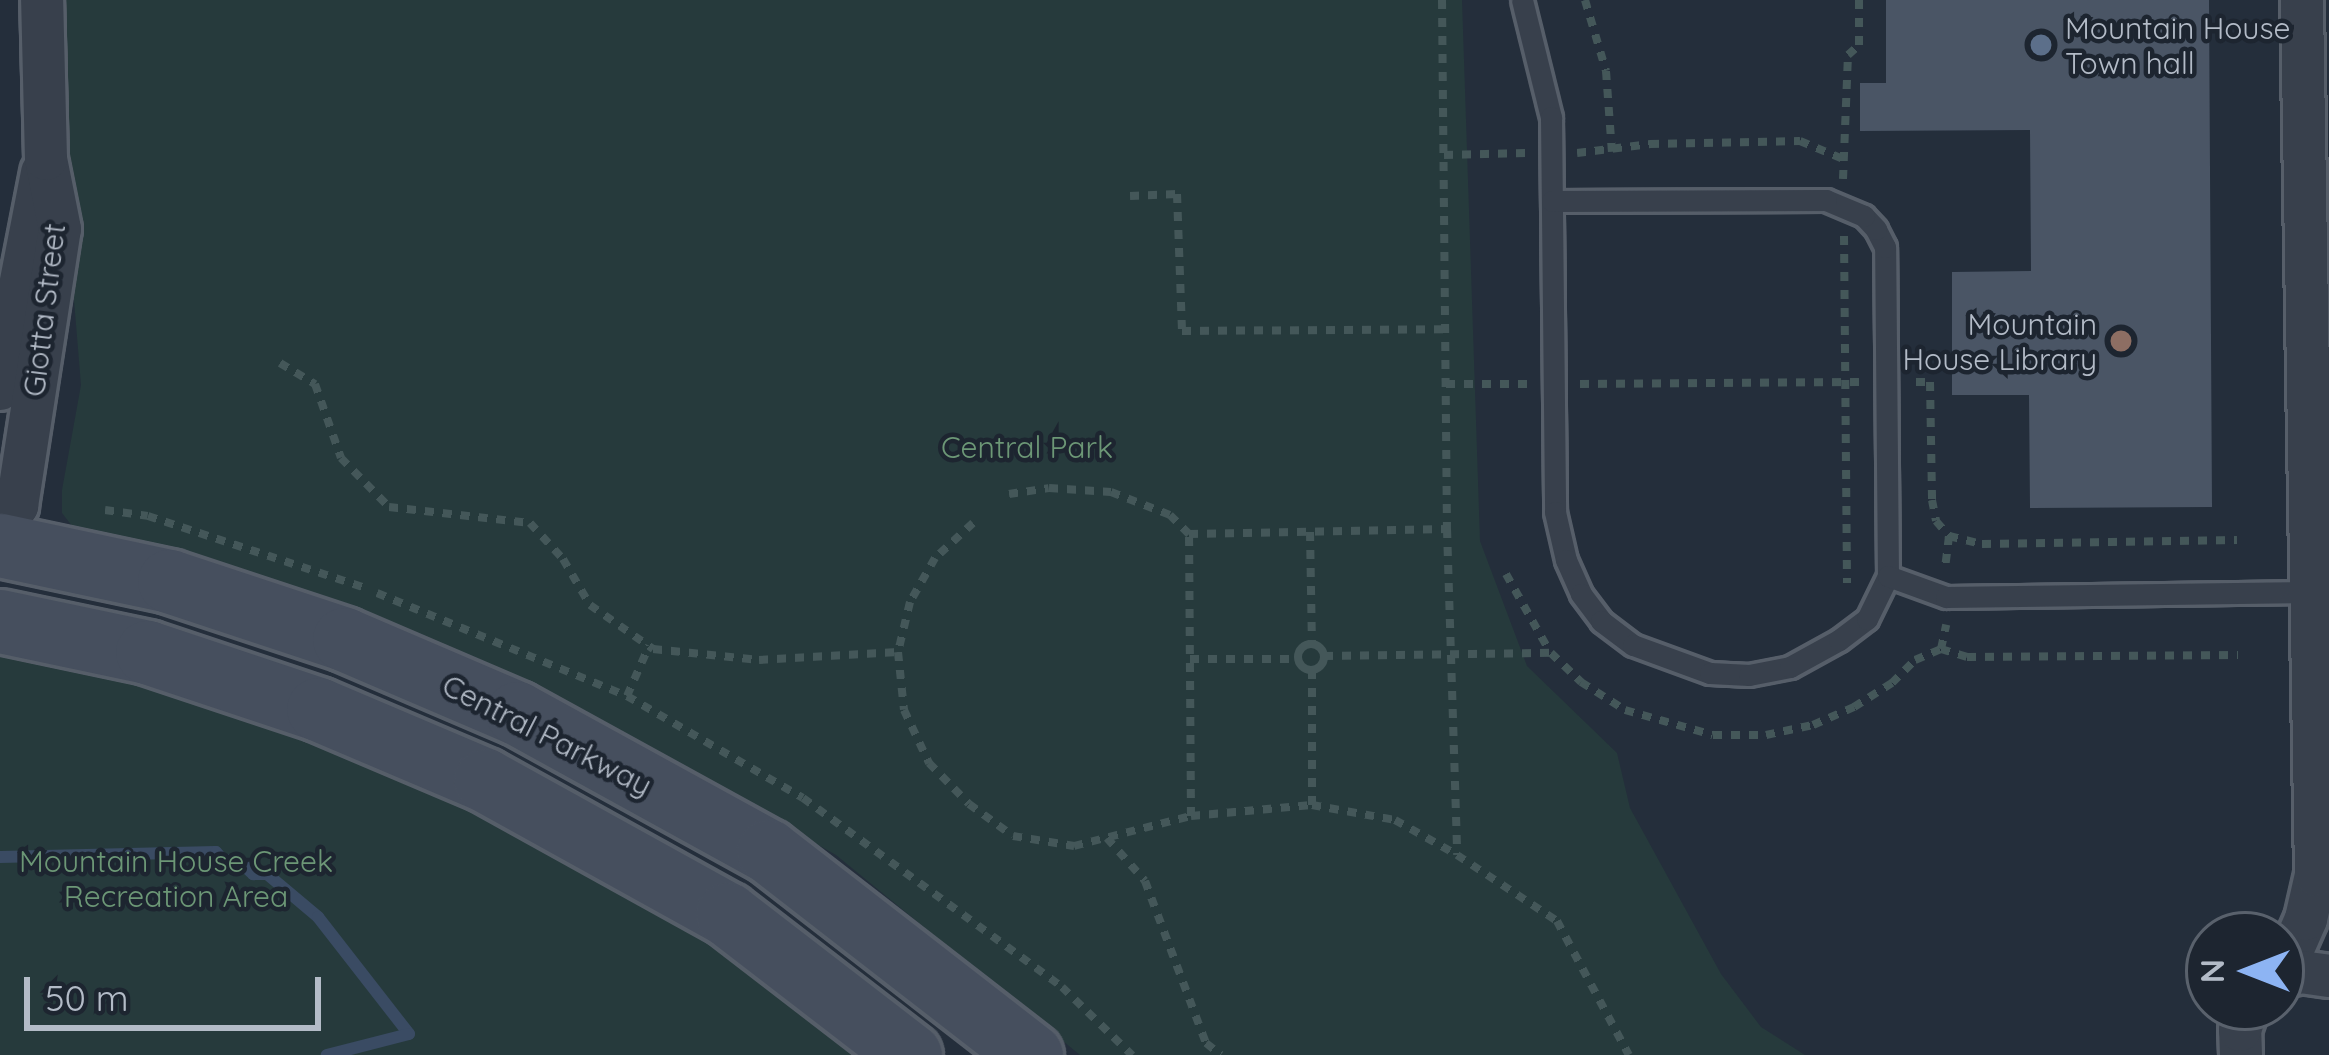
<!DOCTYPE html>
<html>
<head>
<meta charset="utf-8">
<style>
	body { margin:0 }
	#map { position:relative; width:2329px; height:1055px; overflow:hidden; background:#242e3b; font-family:Quicksand,sans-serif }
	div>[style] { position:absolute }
	.green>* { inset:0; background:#263a3c }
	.stream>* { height:12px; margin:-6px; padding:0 6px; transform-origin:6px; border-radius:6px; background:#3a4b63 }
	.building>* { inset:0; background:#4a5565 }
	.path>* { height:8px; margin-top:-4px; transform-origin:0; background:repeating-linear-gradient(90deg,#445759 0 9px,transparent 0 18px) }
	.path>.ring { margin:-4px; padding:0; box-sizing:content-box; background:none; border:8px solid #445759; border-radius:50% }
	.roads { filter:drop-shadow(3px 0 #565e69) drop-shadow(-3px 0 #565e69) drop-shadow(0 3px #565e69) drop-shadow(0 -3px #565e69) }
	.lane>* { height:21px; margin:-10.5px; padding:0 10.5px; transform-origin:10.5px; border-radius:10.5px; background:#38404c }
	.street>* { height:42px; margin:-21px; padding:0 21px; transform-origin:21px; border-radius:21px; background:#38404c }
	.secondary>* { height:63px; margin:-31.5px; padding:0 31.5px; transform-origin:31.5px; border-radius:31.5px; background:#464f5e }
	.dots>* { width:33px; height:33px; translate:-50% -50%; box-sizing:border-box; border:6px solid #1d2530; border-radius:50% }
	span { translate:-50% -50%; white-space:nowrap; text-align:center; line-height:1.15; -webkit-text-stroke:9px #1d2530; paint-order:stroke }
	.poi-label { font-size:30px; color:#b3bbc7 }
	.left { translate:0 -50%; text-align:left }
	.right { translate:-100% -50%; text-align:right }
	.street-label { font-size:30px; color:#b3bbc7 }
	.park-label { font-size:30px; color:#6c9776 }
	.north { position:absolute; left:2185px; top:911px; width:120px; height:120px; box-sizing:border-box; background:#1d2530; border:3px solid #59616c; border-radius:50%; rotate:270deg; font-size:33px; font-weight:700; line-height:48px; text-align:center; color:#b3bbc7 }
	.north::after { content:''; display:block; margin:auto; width:42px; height:54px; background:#8db4f3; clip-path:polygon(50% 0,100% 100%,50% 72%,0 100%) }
	.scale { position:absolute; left:24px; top:977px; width:297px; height:54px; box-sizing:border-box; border:6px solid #b3bbc7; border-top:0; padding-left:15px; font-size:36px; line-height:42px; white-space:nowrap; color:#b3bbc7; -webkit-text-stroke:9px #1d2530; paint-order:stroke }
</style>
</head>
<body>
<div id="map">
	<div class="green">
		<div style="clip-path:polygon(61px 0,1462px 0,1480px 541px,1527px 666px,1617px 753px,1630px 808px,1721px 974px,1761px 1027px,1805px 1055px,1080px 1055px,836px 855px,558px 697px,335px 606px,72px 526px,62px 513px,62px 490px,81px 385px,64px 178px)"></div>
		<div style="clip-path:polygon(0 651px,169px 694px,289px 731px,413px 779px,615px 880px,764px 972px,875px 1055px,0 1055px)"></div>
	</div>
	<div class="stream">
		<div style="left:0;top:857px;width:216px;rotate:-1.3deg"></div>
		<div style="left:216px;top:852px;width:11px;rotate:49deg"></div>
		<div style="left:223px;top:860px;width:15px"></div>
		<div style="left:238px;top:860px;width:21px;rotate:43deg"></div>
		<div style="left:253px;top:874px;width:14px"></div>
		<div style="left:267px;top:874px;width:67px;rotate:40.1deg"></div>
		<div style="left:318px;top:917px;width:148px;rotate:52.1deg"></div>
		<div style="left:409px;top:1034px;width:85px;rotate:165.6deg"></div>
	</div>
	<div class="building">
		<div style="clip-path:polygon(1886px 0,2209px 0,2212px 507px,2030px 508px,2029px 395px,1952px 395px,1952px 272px,2031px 271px,2030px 130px,1860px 131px,1860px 83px,1886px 83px)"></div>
	</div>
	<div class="path">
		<div style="left:1442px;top:0;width:529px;rotate:89.46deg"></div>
		<div style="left:1447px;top:529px;width:326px;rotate:88.2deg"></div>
		<div style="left:1457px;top:855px;width:120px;rotate:33.4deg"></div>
		<div style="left:1557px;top:921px;width:152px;rotate:61.8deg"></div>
		<div style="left:1585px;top:0;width:74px;rotate:73.5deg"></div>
		<div style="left:1606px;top:71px;width:81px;rotate:85.8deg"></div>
		<div style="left:1577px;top:153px;width:74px;rotate:-7deg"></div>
		<div style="left:1650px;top:144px;width:150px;rotate:-1.1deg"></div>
		<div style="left:1800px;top:141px;width:47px;rotate:22.7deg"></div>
		<div style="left:1444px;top:155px;width:82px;rotate:-1.4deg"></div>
		<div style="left:1843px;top:179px;width:124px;rotate:-87.7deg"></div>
		<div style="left:1848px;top:55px;width:15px;rotate:-42deg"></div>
		<div style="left:1859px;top:45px;width:45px;rotate:-90deg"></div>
		<div style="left:1130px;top:196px;width:47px;rotate:-2.4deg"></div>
		<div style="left:1177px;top:194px;width:137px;rotate:87.9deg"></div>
		<div style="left:1182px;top:331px;width:264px;rotate:-0.4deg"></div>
		<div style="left:1844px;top:236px;width:347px;rotate:89.5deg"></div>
		<div style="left:280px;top:363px;width:41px;rotate:31deg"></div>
		<div style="left:315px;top:384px;width:78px;rotate:70.6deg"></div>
		<div style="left:341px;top:458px;width:69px;rotate:45.6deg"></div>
		<div style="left:389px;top:507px;width:142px;rotate:6.5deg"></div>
		<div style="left:530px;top:523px;width:49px;rotate:47.5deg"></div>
		<div style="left:563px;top:559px;width:53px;rotate:59.6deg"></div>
		<div style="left:590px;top:605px;width:77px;rotate:34.9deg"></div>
		<div style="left:653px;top:649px;width:107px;rotate:5.9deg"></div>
		<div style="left:759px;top:660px;width:139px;rotate:-3.3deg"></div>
		<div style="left:1916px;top:382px;width:14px"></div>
		<div style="left:1930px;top:382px;width:118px;rotate:89deg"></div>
		<div style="left:1932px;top:500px;width:21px;rotate:79deg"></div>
		<div style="left:1936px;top:521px;width:20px;rotate:49deg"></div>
		<div style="left:1949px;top:536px;width:32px;rotate:97deg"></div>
		<div style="left:1446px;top:384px;width:83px"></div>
		<div style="left:1580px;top:384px;width:279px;rotate:-0.4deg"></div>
		<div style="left:1009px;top:494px;width:40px;rotate:-8.5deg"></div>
		<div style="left:1049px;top:488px;width:62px;rotate:3.7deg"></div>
		<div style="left:1111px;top:492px;width:63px;rotate:21.3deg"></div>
		<div style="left:1170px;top:515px;width:27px;rotate:45deg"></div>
		<div style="left:105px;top:510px;width:43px;rotate:7.9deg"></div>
		<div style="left:148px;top:516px;width:226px;rotate:18.3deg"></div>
		<div style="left:973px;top:523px;width:52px;rotate:137.4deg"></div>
		<div style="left:935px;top:558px;width:51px;rotate:119.6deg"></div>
		<div style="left:910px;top:602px;width:51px;rotate:103.5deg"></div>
		<div style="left:898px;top:652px;width:58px;rotate:84.1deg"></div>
		<div style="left:904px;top:710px;width:59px;rotate:64.7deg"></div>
		<div style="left:929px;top:763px;width:57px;rotate:45.7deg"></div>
		<div style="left:969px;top:804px;width:54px;rotate:36deg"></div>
		<div style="left:1013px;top:836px;width:62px;rotate:9.3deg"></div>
		<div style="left:1074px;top:846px;width:121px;rotate:-14.4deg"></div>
		<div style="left:1191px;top:816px;width:121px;rotate:-5.2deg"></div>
		<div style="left:1312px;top:805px;width:84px;rotate:10.2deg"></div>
		<div style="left:1395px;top:820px;width:71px;rotate:29.4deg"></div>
		<div style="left:1310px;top:532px;width:112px;rotate:89deg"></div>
		<div style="left:1949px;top:536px;width:34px;rotate:14deg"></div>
		<div style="left:1982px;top:544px;width:255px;rotate:-0.9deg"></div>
		<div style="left:1506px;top:574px;width:90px;rotate:60.6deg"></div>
		<div style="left:377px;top:593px;width:270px;rotate:22.4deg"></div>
		<div style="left:627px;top:696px;width:203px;rotate:30.1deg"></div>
		<div style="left:803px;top:798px;width:321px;rotate:36.1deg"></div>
		<div style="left:1062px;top:987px;width:98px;rotate:44.2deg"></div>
		<div class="ring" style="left:1298px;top:644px;width:18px;height:18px"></div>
		<div style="left:1941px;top:649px;width:27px;rotate:17deg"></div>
		<div style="left:1967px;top:657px;width:271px;rotate:-0.4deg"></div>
		<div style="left:1324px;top:656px;width:227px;rotate:-0.8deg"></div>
		<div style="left:1551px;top:653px;width:42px;rotate:44deg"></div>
		<div style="left:1581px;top:682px;width:52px;rotate:32.5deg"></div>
		<div style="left:1625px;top:710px;width:91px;rotate:15.9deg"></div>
		<div style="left:1713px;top:735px;width:53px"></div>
		<div style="left:1766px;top:735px;width:48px;rotate:-12deg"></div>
		<div style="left:1813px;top:725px;width:45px;rotate:-23.7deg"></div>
		<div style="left:1854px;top:707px;width:45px;rotate:-32.3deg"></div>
		<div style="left:1892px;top:683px;width:33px;rotate:-45deg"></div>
		<div style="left:1915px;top:660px;width:28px;rotate:-23deg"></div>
		<div style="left:1941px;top:649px;width:25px;rotate:-78deg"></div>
		<div style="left:1190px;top:659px;width:108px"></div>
		<div style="left:627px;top:696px;width:55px;rotate:-66.3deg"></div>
		<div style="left:1312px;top:805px;width:135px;rotate:-90deg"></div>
		<div style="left:1191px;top:816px;width:282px;rotate:-90.4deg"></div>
		<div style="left:1189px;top:534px;width:258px;rotate:-1.1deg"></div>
		<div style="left:1107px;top:838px;width:57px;rotate:48.5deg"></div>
		<div style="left:1145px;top:881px;width:173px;rotate:69.4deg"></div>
		<div style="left:1206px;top:1043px;width:19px;rotate:39deg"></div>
	</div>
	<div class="roads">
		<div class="lane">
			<div style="left:1522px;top:0;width:121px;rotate:76.1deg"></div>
			<div style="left:1551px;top:117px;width:395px;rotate:89.4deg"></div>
			<div style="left:1555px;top:512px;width:49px;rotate:77.1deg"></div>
			<div style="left:1566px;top:560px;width:37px;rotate:66deg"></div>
			<div style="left:1581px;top:594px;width:34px;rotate:53deg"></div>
			<div style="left:1601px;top:621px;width:40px;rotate:37deg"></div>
			<div style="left:1633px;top:645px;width:82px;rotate:20deg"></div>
			<div style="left:1710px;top:673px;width:39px;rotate:3deg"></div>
			<div style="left:1749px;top:675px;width:42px;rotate:-11deg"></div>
			<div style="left:1790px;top:667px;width:56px;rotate:-28.9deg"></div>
			<div style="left:1839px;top:640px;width:35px;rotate:-37deg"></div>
			<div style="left:1867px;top:619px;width:48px;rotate:-64deg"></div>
			<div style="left:1888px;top:576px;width:329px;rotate:-90.5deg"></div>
			<div style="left:1885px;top:247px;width:20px;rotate:-117deg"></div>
			<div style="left:1876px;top:229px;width:18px;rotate:-133deg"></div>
			<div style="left:1864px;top:216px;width:41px;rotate:-157.2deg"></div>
			<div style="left:1826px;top:200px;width:274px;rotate:179.8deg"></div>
			<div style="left:1888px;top:576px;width:62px;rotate:19.9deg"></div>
			<div style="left:1946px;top:597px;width:363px;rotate:-0.8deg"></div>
		</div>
		<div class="street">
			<div style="left:0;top:389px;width:221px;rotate:-79deg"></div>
			<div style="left:0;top:528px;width:28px;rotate:-52deg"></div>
			<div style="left:17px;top:506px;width:280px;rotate:-81.2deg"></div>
			<div style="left:60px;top:229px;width:71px;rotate:-101.3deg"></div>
			<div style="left:46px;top:159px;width:159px;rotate:-91.4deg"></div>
			<div style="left:2281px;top:976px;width:62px;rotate:-66.3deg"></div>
			<div style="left:2306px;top:919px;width:45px;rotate:-77.2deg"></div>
			<div style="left:2316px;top:875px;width:875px;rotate:-90.92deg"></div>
			<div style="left:2281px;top:977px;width:21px;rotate:-14deg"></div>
			<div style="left:2301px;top:972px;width:28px;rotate:8deg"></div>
			<div style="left:2241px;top:1055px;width:25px;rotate:-92deg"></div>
			<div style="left:2240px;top:1030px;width:24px;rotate:-71deg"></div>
		</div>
		<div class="secondary">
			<div style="left:0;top:545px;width:173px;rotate:12deg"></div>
			<div style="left:169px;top:581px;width:184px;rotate:18.3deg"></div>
			<div style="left:344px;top:639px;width:188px;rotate:23.2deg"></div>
			<div style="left:517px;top:713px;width:286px;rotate:28.8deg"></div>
			<div style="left:768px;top:851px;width:333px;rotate:37.8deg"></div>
			<div style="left:0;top:621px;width:150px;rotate:11.9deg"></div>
			<div style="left:147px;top:652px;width:180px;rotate:18.4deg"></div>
			<div style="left:318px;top:709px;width:181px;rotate:23deg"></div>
			<div style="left:485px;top:780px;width:277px;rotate:29deg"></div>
			<div style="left:727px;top:914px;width:231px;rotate:37.6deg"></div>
		</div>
	</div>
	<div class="dots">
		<div style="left:2041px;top:45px;background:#5c6f8a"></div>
		<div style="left:2121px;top:341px;background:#8d6e63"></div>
	</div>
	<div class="poi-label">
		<span class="left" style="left:2065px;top:45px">Mountain House<br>Town hall</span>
		<span class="right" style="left:2097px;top:341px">Mountain<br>House Library</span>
	</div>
	<div class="street-label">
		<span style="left:44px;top:310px;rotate:-83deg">Giotta Street</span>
		<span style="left:547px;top:735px;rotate:27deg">Central Parkway</span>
	</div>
	<div class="park-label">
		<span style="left:1027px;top:447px">Central Park</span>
		<span style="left:176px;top:878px">Mountain House Creek<br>Recreation Area</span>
	</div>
	<div class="north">N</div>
	<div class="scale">50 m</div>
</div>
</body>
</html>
